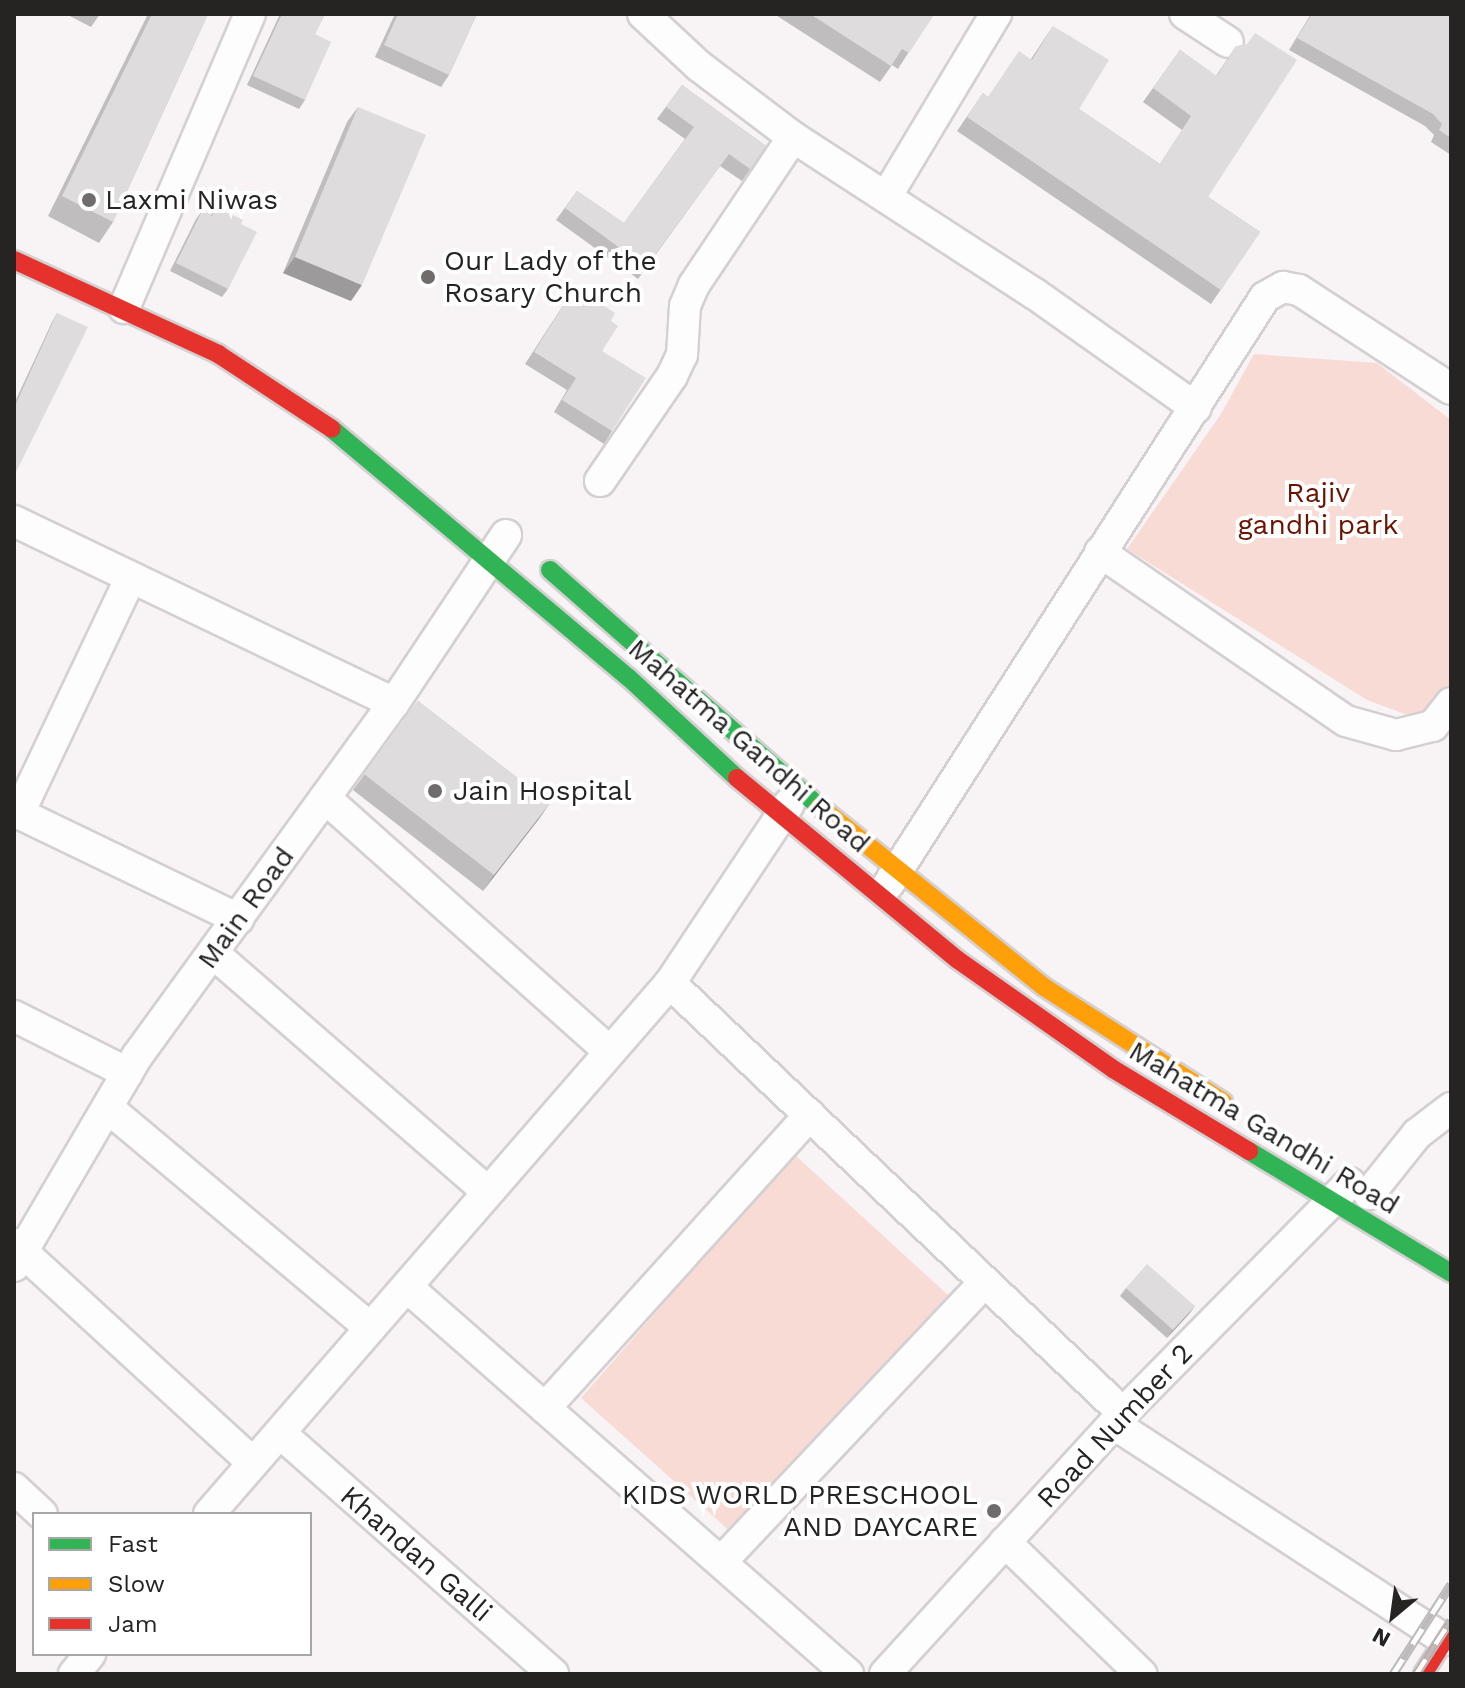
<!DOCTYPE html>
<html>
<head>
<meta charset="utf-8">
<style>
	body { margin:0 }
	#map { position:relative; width:1465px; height:1688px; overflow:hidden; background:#f8f3f5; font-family:"Work Sans",sans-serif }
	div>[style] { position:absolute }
	.green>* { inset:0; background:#f9dbd6 }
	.roads { filter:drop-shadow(2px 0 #d4d0d2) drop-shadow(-2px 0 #d4d0d2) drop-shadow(0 2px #d4d0d2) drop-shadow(0 -2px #d4d0d2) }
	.street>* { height:30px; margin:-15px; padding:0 15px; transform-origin:15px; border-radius:15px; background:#fefdfe }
	.fast>* { height:18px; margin:-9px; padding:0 9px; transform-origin:9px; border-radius:9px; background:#30b455 }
	.slow>* { height:18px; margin:-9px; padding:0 9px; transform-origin:9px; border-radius:9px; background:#ff9f0a }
	.jam>* { height:18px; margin:-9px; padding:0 9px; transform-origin:9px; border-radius:9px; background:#e5322d }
	.rail>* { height:9px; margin-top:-4.5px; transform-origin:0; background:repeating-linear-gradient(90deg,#fff 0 18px,#bcbaba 0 36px); box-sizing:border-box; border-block:2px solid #bcbaba }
	.wall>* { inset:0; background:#c0bdbe }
	.shaded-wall>* { inset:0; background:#9c9a9b }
	.building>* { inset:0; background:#dfdcdd }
	.dots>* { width:22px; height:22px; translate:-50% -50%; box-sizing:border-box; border:4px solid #fff; border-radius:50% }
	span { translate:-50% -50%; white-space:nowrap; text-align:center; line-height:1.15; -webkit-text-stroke:8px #fff; paint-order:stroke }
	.poi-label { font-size:28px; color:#262323 }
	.left { translate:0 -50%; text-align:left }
	.right { translate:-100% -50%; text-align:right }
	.park-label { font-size:28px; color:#6b1300 }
	.street-label { font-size:28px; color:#262323 }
	.frame { position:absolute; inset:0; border:16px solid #262323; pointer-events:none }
	.legend { position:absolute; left:32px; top:1512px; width:280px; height:144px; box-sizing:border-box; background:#fff; border:2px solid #a8a7a7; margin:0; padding:10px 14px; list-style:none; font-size:24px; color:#262323 }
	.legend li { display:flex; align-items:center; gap:16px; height:40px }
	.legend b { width:40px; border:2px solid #a8a7a7 }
	.north { position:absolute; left:1353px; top:1576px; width:80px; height:80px; -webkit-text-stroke:6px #fff; paint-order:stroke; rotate:209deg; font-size:22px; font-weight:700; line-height:32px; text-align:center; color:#262323 }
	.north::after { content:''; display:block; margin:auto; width:28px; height:36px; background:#262323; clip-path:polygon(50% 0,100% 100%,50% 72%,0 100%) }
</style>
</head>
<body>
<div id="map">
	<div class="green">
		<div style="clip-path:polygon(1254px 354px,1377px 363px,1451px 420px,1451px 687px,1421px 720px,1367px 700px,1127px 549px,1221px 414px)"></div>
		<div style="clip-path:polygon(794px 1154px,949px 1296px,733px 1534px,581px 1398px)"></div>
	</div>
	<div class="roads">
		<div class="street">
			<div style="left:643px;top:14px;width:76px;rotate:42.9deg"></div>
			<div style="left:699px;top:66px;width:118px;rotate:37.1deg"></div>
			<div style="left:793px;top:137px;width:288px;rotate:33deg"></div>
			<div style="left:1035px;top:294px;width:197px;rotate:35.3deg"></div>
			<div style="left:1185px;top:14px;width:51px;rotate:33.1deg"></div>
			<div style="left:886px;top:197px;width:214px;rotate:-59deg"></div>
			<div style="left:124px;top:308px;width:320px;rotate:-66.8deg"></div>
			<div style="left:600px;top:481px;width:127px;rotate:-55.6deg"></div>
			<div style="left:672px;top:376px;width:23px;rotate:-65deg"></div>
			<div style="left:682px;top:355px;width:49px;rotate:-86.5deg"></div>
			<div style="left:685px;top:306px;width:23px;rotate:-67deg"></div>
			<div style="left:694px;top:285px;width:178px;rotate:-56.2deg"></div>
			<div style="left:14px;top:521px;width:421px;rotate:25.6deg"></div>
			<div style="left:1100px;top:552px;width:298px;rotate:34.5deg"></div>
			<div style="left:1346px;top:721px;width:52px;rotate:15.6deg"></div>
			<div style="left:1396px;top:735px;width:38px;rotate:-14deg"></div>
			<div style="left:1433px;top:726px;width:29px;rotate:-52deg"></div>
			<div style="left:325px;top:798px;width:380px;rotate:41.7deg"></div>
			<div style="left:14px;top:811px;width:249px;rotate:25.7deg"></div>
			<div style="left:19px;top:813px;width:261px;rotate:-64.6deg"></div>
			<div style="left:888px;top:885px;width:698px;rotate:-57.33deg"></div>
			<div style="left:1265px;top:297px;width:21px;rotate:-29deg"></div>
			<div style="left:1283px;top:287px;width:16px;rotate:11deg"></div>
			<div style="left:1299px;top:290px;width:181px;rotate:33.1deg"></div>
			<div style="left:213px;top:953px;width:363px;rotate:41deg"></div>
			<div style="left:670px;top:983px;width:625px;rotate:43.51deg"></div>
			<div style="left:14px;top:1016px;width:127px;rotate:26.6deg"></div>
			<div style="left:108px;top:1108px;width:342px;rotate:40deg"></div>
			<div style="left:1369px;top:1194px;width:77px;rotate:-51.3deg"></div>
			<div style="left:1417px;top:1134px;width:43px;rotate:-37.4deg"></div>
			<div style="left:14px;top:1244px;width:324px;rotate:42.5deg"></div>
			<div style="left:14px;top:1266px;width:245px;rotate:-59.6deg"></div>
			<div style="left:138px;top:1055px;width:435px;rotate:-54deg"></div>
			<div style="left:394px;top:703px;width:202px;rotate:-56.3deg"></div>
			<div style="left:407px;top:1287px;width:587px;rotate:41.27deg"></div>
			<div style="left:545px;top:1408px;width:395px;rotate:-47.9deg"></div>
			<div style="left:1114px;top:1424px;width:395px;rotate:33.1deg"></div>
			<div style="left:280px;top:1433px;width:364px;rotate:41.4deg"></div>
			<div style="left:14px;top:1488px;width:38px;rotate:43deg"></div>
			<div style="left:209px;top:1514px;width:703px;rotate:-49.04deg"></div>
			<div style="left:670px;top:983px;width:215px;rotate:-56.4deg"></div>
			<div style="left:1005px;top:1542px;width:190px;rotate:44.1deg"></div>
			<div style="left:721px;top:1562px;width:385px;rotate:-46.7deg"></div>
			<div style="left:74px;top:1674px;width:26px;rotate:-51deg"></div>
			<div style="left:885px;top:1674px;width:353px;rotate:-47.6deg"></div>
			<div style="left:1123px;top:1413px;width:323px;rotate:-45.4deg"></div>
		</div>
		<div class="fast">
			<div style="left:332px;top:429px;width:388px;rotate:40deg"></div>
			<div style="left:629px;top:678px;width:147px;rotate:42.8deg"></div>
			<div style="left:550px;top:570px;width:359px;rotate:41.3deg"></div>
			<div style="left:1249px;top:1151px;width:236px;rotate:31.1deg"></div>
		</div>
		<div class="slow">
			<div style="left:820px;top:807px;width:287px;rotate:38.8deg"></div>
			<div style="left:1044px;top:987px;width:213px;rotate:32.7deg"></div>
		</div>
		<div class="jam">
			<div style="left:14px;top:260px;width:225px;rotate:24.7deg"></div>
			<div style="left:218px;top:354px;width:136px;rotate:33.3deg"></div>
			<div style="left:737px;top:778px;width:286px;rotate:39.5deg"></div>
			<div style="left:958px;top:960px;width:189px;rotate:35.1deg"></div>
			<div style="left:1113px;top:1069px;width:159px;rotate:31.1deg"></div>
			<div style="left:1423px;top:1674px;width:52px;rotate:-57.5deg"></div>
		</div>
	</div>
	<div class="rail">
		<div style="left:1393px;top:1674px;width:107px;rotate:-57.2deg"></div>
		<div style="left:1416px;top:1674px;width:64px;rotate:-57.1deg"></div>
	</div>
	<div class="wall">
		<div style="clip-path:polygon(66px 14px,100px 14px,91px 27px)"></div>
		<div style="clip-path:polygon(148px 14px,208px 14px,113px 222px,99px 243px,48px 216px)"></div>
		<div style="clip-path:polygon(280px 14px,325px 14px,315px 34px,305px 100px,299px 109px,247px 85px)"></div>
		<div style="clip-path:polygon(395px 14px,477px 14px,449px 75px,441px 87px,375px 57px)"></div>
		<div style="clip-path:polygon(774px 14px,933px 14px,898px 69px,892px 65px,880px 82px)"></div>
		<div style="clip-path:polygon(1311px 14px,1451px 14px,1451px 155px,1431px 142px,1434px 135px,1425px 126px,1289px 50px)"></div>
		<div style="clip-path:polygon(1053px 26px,1079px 109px,1160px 164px,1182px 130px,1143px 102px,1180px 50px,1216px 76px,1236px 46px,1208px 197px,1260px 232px,1211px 304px,957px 131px,983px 93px,988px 97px,1031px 59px)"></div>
		<div style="clip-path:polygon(682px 85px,766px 146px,742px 181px,720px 166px,638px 279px,556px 220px,577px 191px,624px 223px,685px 139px,657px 119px)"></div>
		<div style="clip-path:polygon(358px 107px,351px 301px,283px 273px,347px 122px)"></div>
		<div style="clip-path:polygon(217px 207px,241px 224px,228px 289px,222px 297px,170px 271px,196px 219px,202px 211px,211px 215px)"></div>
		<div style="clip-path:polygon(575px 287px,611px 321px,602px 351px,612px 431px,604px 444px,554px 412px,567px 390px,525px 364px)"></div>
		<div style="clip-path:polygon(57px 313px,14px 476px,14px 404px,52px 322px)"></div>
		<div style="clip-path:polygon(418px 701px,550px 803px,483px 891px,353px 790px)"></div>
		<div style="clip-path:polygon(1126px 1288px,1195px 1306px,1167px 1338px,1120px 1296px)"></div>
	</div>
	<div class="shaded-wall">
		<div style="clip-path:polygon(295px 257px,362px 285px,351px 301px,283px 273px)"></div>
		<div style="clip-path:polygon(550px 803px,539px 819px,483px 891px,494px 875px)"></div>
		<div style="clip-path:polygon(1195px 1306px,1189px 1314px,1167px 1338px,1173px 1330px)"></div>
	</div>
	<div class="building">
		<div style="clip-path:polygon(152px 14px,208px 14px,113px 222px,62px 196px)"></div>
		<div style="clip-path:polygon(282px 14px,325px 14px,315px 34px,331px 42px,305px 100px,253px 76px)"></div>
		<div style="clip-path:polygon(398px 14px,477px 14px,449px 75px,384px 45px)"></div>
		<div style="clip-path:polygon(810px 14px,933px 14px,934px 15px,909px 53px,902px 49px,891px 66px)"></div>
		<div style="clip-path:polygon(1312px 14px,1451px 14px,1451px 138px,1439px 130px,1442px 124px,1433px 114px,1297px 38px)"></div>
		<div style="clip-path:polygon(1053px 26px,1109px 60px,1079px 109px,1160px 164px,1191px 116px,1153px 88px,1180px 50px,1217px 76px,1236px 46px,1247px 44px,1255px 33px,1297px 60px,1208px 197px,1260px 232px,1221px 290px,967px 117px,983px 93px,988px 97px,1019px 51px,1032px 60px)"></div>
		<div style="clip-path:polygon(682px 85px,766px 146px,750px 169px,729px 154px,646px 267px,565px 208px,577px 191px,624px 223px,694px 127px,666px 107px)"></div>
		<div style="clip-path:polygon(358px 107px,426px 135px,362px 285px,295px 257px)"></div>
		<div style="clip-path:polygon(217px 207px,243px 220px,241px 224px,257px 232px,228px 289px,176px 263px,202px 211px,212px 216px)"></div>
		<div style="clip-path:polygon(575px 287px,615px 313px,611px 321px,618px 326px,602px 351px,646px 378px,612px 431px,562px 400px,576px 378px,534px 352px)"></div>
		<div style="clip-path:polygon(57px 313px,88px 327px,14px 476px,14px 408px)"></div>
		<div style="clip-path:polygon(418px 701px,550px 803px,494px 875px,364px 774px)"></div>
		<div style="clip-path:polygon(1147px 1264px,1195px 1306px,1173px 1330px,1126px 1288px)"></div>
	</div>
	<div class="dots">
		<div style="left:89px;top:200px;background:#706c6c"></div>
		<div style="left:428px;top:277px;background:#706c6c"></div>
		<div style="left:435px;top:791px;background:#706c6c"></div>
		<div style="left:994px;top:1511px;background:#706c6c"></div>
	</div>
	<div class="poi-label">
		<span class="left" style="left:105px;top:200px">Laxmi Niwas</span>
		<span class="left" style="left:444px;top:277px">Our Lady of the<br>Rosary Church</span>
		<span class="left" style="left:453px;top:791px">Jain Hospital</span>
		<span class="right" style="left:978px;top:1511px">KIDS WORLD PRESCHOOL<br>AND DAYCARE</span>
	</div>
	<div class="park-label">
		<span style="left:1318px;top:509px">Rajiv<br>gandhi park</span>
	</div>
	<div class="street-label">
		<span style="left:749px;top:746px;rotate:41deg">Mahatma Gandhi Road</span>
		<span style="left:246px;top:908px;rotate:-54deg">Main Road</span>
		<span style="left:1264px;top:1128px;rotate:31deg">Mahatma Gandhi Road</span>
		<span style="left:1115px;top:1426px;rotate:-47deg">Road Number 2</span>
		<span style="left:416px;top:1554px;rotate:41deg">Khandan Galli</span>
	</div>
	<div class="frame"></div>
	<ul class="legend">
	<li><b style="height:10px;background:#30b455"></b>Fast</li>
	<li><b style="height:10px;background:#ff9f0a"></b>Slow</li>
	<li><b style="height:10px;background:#e5322d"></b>Jam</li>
	</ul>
	<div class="north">N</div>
</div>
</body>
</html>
